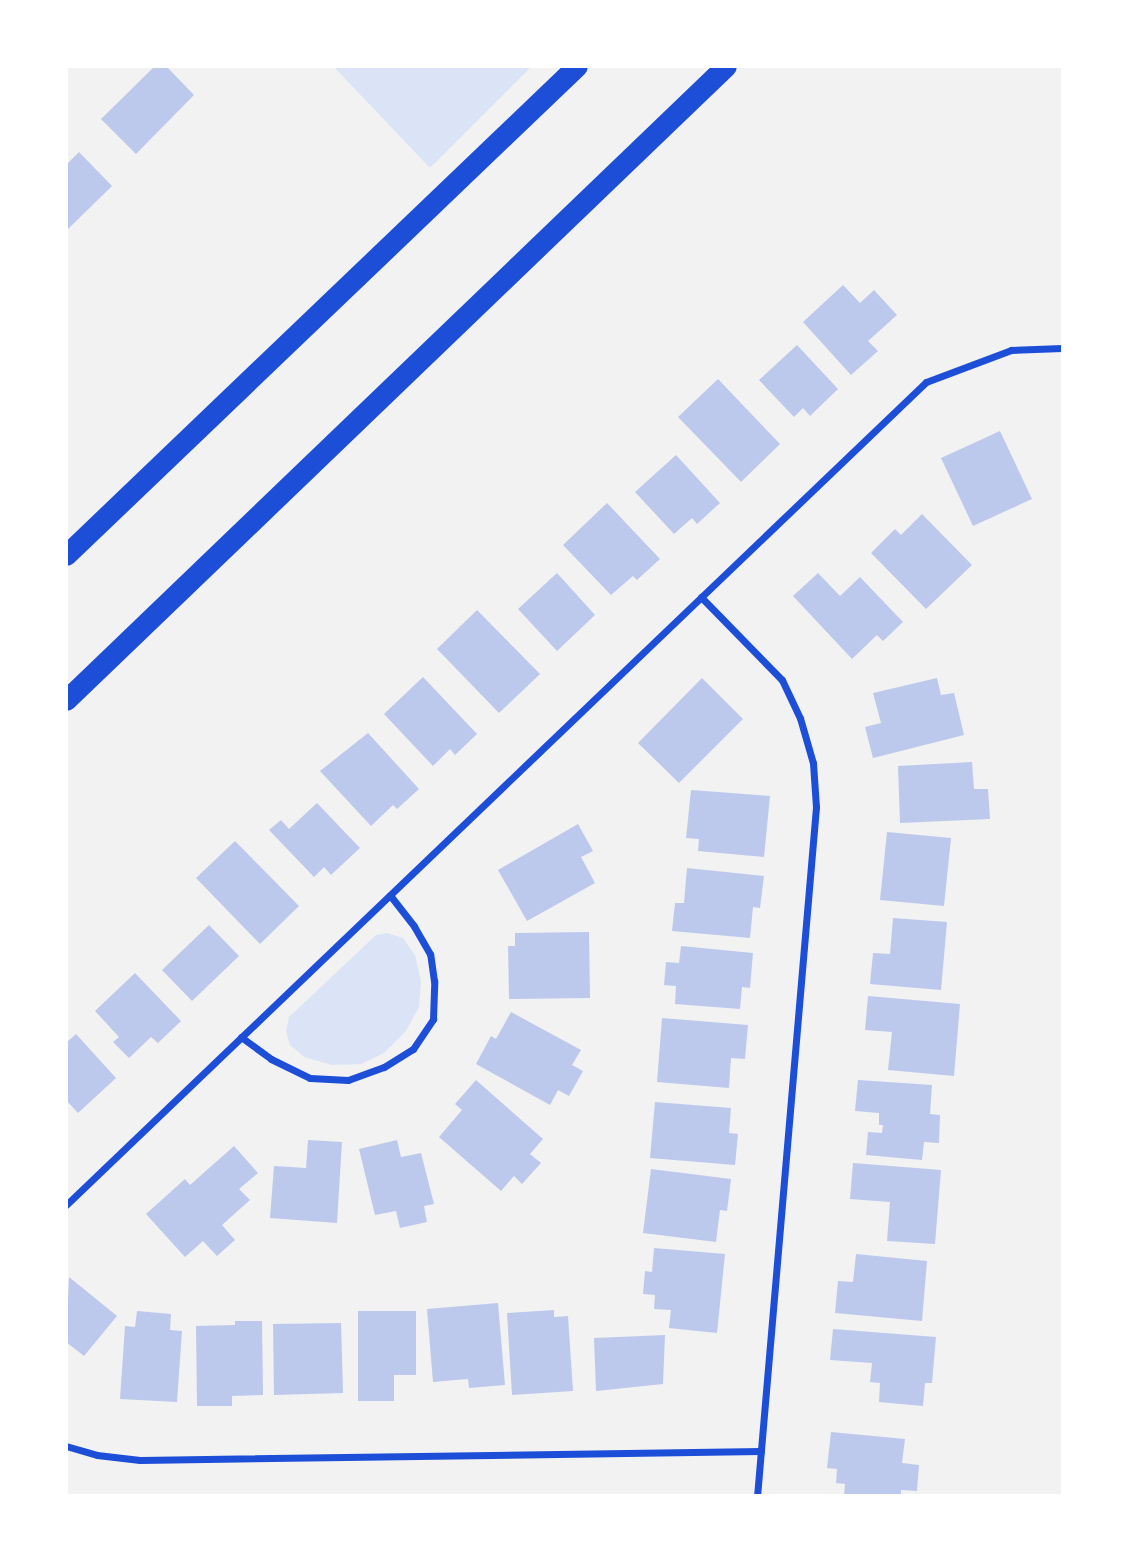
<!DOCTYPE html>
<html>
<head>
<meta charset="utf-8">
<style>
	body { margin:0 }
	#map { position:relative; width:1129px; height:1562px; overflow:hidden; background:#f2f2f2; font-family:"Space Grotesk",sans-serif }
	div>[style] { position:absolute }
	.green>* { inset:0; background:#dbe4f7 }
	.building>* { inset:0; background:#bdc9ec }
	.minor>* { height:7px; margin:-3.5px; padding:0 3.5px; transform-origin:3.5px; border-radius:3.5px; background:#1d4ed8 }
	.motorway>* { height:21px; margin:-10.5px; padding:0 10.5px; transform-origin:10.5px; border-radius:10.5px; background:#1d4ed8 }
	span { translate:-50% -50%; white-space:nowrap; text-align:center; line-height:1.15; -webkit-text-stroke:5px #fff; paint-order:stroke }
	.frame { position:absolute; inset:0; border:68px solid #fff; pointer-events:none }
</style>
</head>
<body>
<div id="map">
	<div class="green">
		<div style="clip-path:polygon(334px 67px,531px 67px,430px 168px)"></div>
		<div style="clip-path:polygon(387px 933px,403px 938px,415px 955px,421px 981px,419px 1007px,406px 1031px,384px 1053px,361px 1064px,332px 1065px,304px 1057px,290px 1045px,286px 1031px,289px 1017px,376px 935px)"></div>
	</div>
	<div class="building">
		<div style="clip-path:polygon(155px 66px,166px 66px,194px 95px,136px 154px,101px 119px)"></div>
		<div style="clip-path:polygon(79px 152px,112px 186px,66px 231px,66px 165px)"></div>
		<div style="clip-path:polygon(843px 285px,860px 303px,874px 290px,897px 315px,868px 341px,878px 351px,851px 375px,803px 322px)"></div>
		<div style="clip-path:polygon(797px 345px,838px 389px,810px 416px,803px 408px,794px 417px,759px 380px)"></div>
		<div style="clip-path:polygon(718px 379px,780px 444px,741px 482px,678px 417px)"></div>
		<div style="clip-path:polygon(1000px 431px,1032px 499px,973px 526px,941px 458px)"></div>
		<div style="clip-path:polygon(676px 455px,720px 503px,697px 524px,692px 518px,674px 534px,635px 492px)"></div>
		<div style="clip-path:polygon(607px 503px,660px 559px,637px 580px,633px 576px,611px 595px,563px 545px)"></div>
		<div style="clip-path:polygon(922px 514px,972px 565px,926px 609px,871px 553px,895px 529px,901px 535px)"></div>
		<div style="clip-path:polygon(557px 573px,595px 615px,557px 651px,518px 609px)"></div>
		<div style="clip-path:polygon(818px 573px,840px 596px,860px 577px,903px 622px,883px 641px,877px 635px,852px 659px,793px 596px)"></div>
		<div style="clip-path:polygon(477px 610px,540px 674px,499px 713px,437px 649px)"></div>
		<div style="clip-path:polygon(423px 677px,477px 734px,455px 755px,450px 749px,433px 766px,384px 714px)"></div>
		<div style="clip-path:polygon(702px 678px,743px 719px,679px 783px,638px 743px)"></div>
		<div style="clip-path:polygon(937px 678px,941px 695px,954px 693px,964px 735px,873px 758px,865px 727px,881px 723px,873px 693px)"></div>
		<div style="clip-path:polygon(368px 733px,419px 789px,397px 809px,393px 805px,371px 826px,320px 771px)"></div>
		<div style="clip-path:polygon(972px 762px,974px 789px,988px 789px,990px 819px,900px 823px,898px 766px)"></div>
		<div style="clip-path:polygon(691px 790px,770px 796px,764px 857px,698px 851px,699px 839px,686px 838px)"></div>
		<div style="clip-path:polygon(317px 803px,360px 848px,331px 875px,324px 867px,314px 877px,269px 830px,281px 820px,289px 829px)"></div>
		<div style="clip-path:polygon(578px 824px,593px 851px,581px 857px,595px 883px,527px 921px,498px 870px)"></div>
		<div style="clip-path:polygon(887px 832px,951px 838px,944px 906px,880px 900px)"></div>
		<div style="clip-path:polygon(235px 841px,299px 906px,260px 944px,196px 878px)"></div>
		<div style="clip-path:polygon(687px 868px,764px 876px,760px 908px,753px 907px,750px 938px,672px 931px,675px 903px,684px 903px)"></div>
		<div style="clip-path:polygon(893px 918px,947px 922px,941px 990px,870px 984px,873px 953px,890px 954px)"></div>
		<div style="clip-path:polygon(209px 925px,239px 956px,192px 1001px,162px 970px)"></div>
		<div style="clip-path:polygon(589px 932px,590px 998px,509px 999px,508px 946px,515px 946px,515px 933px)"></div>
		<div style="clip-path:polygon(681px 946px,753px 953px,750px 988px,742px 987px,740px 1009px,675px 1004px,676px 986px,664px 985px,666px 962px,679px 963px)"></div>
		<div style="clip-path:polygon(135px 973px,181px 1021px,158px 1043px,151px 1037px,129px 1058px,113px 1042px,119px 1037px,95px 1011px)"></div>
		<div style="clip-path:polygon(868px 996px,960px 1004px,954px 1076px,888px 1070px,892px 1032px,865px 1030px)"></div>
		<div style="clip-path:polygon(511px 1012px,581px 1050px,572px 1065px,583px 1071px,569px 1096px,558px 1090px,550px 1105px,476px 1064px,491px 1036px,496px 1039px)"></div>
		<div style="clip-path:polygon(662px 1018px,748px 1025px,745px 1059px,731px 1058px,729px 1088px,657px 1082px)"></div>
		<div style="clip-path:polygon(76px 1034px,116px 1078px,78px 1113px,66px 1100px,66px 1043px)"></div>
		<div style="clip-path:polygon(476px 1080px,543px 1139px,530px 1154px,541px 1163px,522px 1184px,514px 1176px,501px 1191px,439px 1137px,462px 1110px,455px 1104px)"></div>
		<div style="clip-path:polygon(858px 1080px,932px 1085px,930px 1114px,940px 1115px,939px 1143px,924px 1142px,922px 1160px,866px 1155px,868px 1132px,882px 1133px,883px 1125px,879px 1125px,879px 1113px,855px 1111px)"></div>
		<div style="clip-path:polygon(655px 1102px,731px 1108px,729px 1133px,738px 1134px,735px 1165px,650px 1158px)"></div>
		<div style="clip-path:polygon(308px 1140px,342px 1142px,337px 1223px,270px 1218px,274px 1166px,306px 1168px)"></div>
		<div style="clip-path:polygon(397px 1140px,401px 1157px,421px 1153px,434px 1204px,424px 1206px,427px 1222px,400px 1228px,396px 1211px,375px 1215px,359px 1149px)"></div>
		<div style="clip-path:polygon(234px 1146px,258px 1173px,239px 1189px,250px 1200px,222px 1225px,235px 1240px,217px 1256px,203px 1241px,185px 1257px,146px 1214px,185px 1179px,190px 1185px)"></div>
		<div style="clip-path:polygon(853px 1163px,941px 1170px,935px 1244px,887px 1241px,890px 1202px,850px 1199px)"></div>
		<div style="clip-path:polygon(651px 1169px,731px 1179px,727px 1211px,720px 1210px,716px 1242px,643px 1233px)"></div>
		<div style="clip-path:polygon(654px 1248px,725px 1254px,717px 1333px,669px 1328px,671px 1310px,654px 1309px,655px 1295px,643px 1294px,645px 1271px,652px 1272px)"></div>
		<div style="clip-path:polygon(856px 1254px,927px 1261px,922px 1321px,835px 1313px,838px 1281px,853px 1282px)"></div>
		<div style="clip-path:polygon(69px 1277px,117px 1316px,84px 1356px,66px 1342px)"></div>
		<div style="clip-path:polygon(498px 1303px,505px 1385px,469px 1388px,468px 1379px,433px 1382px,427px 1309px)"></div>
		<div style="clip-path:polygon(554px 1310px,554px 1317px,568px 1316px,573px 1391px,512px 1395px,507px 1313px)"></div>
		<div style="clip-path:polygon(137px 1311px,171px 1314px,170px 1330px,182px 1331px,177px 1402px,120px 1399px,125px 1326px,135px 1327px)"></div>
		<div style="clip-path:polygon(358px 1311px,416px 1311px,416px 1375px,394px 1375px,394px 1401px,358px 1401px)"></div>
		<div style="clip-path:polygon(235px 1321px,262px 1321px,263px 1395px,232px 1396px,232px 1406px,197px 1406px,196px 1326px,235px 1325px)"></div>
		<div style="clip-path:polygon(341px 1323px,343px 1393px,274px 1395px,273px 1324px)"></div>
		<div style="clip-path:polygon(833px 1329px,936px 1337px,932px 1383px,925px 1383px,923px 1406px,879px 1402px,880px 1383px,870px 1382px,872px 1363px,830px 1360px)"></div>
		<div style="clip-path:polygon(665px 1335px,663px 1384px,596px 1391px,594px 1338px)"></div>
		<div style="clip-path:polygon(831px 1432px,905px 1439px,902px 1463px,919px 1465px,917px 1491px,901px 1490px,901px 1496px,844px 1496px,845px 1484px,836px 1483px,837px 1469px,827px 1468px)"></div>
	</div>
	<div class="minor">
		<div style="left:701px;top:597px;width:116px;rotate:45.7deg"></div>
		<div style="left:782px;top:680px;width:42px;rotate:64.7deg"></div>
		<div style="left:800px;top:718px;width:47px;rotate:73.9deg"></div>
		<div style="left:813px;top:763px;width:44px;rotate:86.1deg"></div>
		<div style="left:816px;top:807px;width:692px;rotate:94.89deg"></div>
		<div style="left:241px;top:1037px;width:37px;rotate:36deg"></div>
		<div style="left:271px;top:1059px;width:43px;rotate:26deg"></div>
		<div style="left:310px;top:1078px;width:38px;rotate:3deg"></div>
		<div style="left:348px;top:1080px;width:38px;rotate:-20deg"></div>
		<div style="left:384px;top:1067px;width:34px;rotate:-32deg"></div>
		<div style="left:413px;top:1049px;width:36px;rotate:-56deg"></div>
		<div style="left:433px;top:1019px;width:38px;rotate:-88deg"></div>
		<div style="left:434px;top:981px;width:27px;rotate:-98deg"></div>
		<div style="left:430px;top:954px;width:32px;rotate:-120deg"></div>
		<div style="left:414px;top:926px;width:39px;rotate:-128deg"></div>
		<div style="left:66px;top:1205px;width:1190px;rotate:-43.74deg"></div>
		<div style="left:926px;top:382px;width:91px;rotate:-20.6deg"></div>
		<div style="left:1011px;top:350px;width:51px;rotate:-2.2deg"></div>
		<div style="left:66px;top:1446px;width:32px;rotate:16deg"></div>
		<div style="left:97px;top:1455px;width:43px;rotate:6.6deg"></div>
		<div style="left:140px;top:1460px;width:621px;rotate:-0.83deg"></div>
	</div>
	<div class="motorway">
		<div style="left:66px;top:555px;width:707px;rotate:-43.74deg"></div>
		<div style="left:66px;top:700px;width:915px;rotate:-43.85deg"></div>
	</div>
	<div class="frame"></div>
</div>
</body>
</html>
